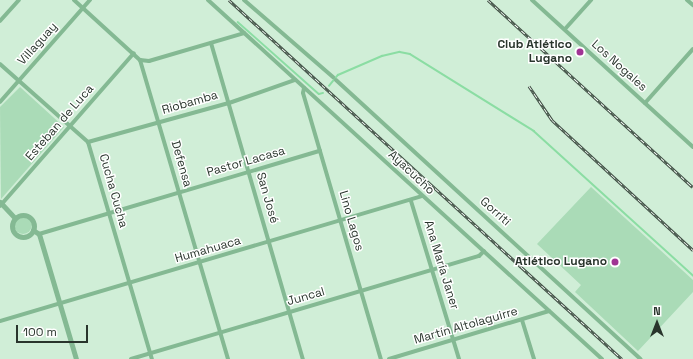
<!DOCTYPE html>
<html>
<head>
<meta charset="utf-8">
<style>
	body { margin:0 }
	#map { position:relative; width:693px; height:359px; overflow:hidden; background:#d0eed7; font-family:"Space Grotesk",sans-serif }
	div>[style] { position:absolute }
	.green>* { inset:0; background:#aadbb7 }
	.round { border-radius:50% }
	.stream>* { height:1.5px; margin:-0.75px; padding:0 0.75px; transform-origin:0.75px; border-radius:0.75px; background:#8bdda3 }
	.minor>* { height:4px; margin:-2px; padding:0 2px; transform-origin:2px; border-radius:2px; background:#84b993 }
	.tertiary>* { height:5px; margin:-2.5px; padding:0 2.5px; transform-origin:2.5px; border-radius:2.5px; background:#84b993 }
	.tertiary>.ring { margin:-2.5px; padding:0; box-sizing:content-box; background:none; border:5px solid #84b993; border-radius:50% }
	.rail>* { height:3px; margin-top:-1.5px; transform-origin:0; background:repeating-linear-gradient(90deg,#fff 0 4.5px,#3d4b41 0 9px); box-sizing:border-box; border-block:1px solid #3d4b41 }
	.dots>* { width:11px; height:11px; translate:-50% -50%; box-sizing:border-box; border:2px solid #fff; border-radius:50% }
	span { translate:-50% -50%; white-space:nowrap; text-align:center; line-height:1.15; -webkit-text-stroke:3px #fff; paint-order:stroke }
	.street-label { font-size:12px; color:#29352c }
	.poi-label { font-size:12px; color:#29352c; font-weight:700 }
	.right { translate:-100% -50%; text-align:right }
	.north { position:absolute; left:637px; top:303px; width:40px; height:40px; -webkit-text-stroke:3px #fff; paint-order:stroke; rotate:0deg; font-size:11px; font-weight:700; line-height:16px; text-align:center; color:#29352c }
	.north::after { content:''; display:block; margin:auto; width:14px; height:18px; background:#29352c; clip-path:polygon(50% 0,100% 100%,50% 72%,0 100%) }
	.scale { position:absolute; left:16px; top:325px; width:72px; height:18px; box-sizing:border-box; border:2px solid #29352c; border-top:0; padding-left:5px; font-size:12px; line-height:14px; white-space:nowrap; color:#29352c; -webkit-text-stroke:3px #fff; paint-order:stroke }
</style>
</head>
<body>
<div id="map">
	<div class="green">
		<div style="clip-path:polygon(20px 87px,64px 127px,1px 199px,0 107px)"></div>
		<div style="clip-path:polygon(591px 187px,693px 280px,693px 292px,638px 351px,575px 292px,581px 285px,537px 244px)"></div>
		<div class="round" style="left:14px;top:216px;width:18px;height:18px"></div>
	</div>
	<div class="stream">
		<div style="left:238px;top:22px;width:108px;rotate:41.6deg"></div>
		<div style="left:319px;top:94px;width:4px;rotate:-14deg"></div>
		<div style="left:329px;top:86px;width:14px;rotate:-51deg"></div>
		<div style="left:338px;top:75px;width:48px;rotate:-23.4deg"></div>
		<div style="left:382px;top:56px;width:18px;rotate:-13deg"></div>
		<div style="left:400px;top:52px;width:10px;rotate:11deg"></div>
		<div style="left:410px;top:54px;width:146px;rotate:31.8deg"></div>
		<div style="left:534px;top:131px;width:215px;rotate:42.2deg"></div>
	</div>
	<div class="minor">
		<div style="left:74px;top:0;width:89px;rotate:42.3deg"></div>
		<div style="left:140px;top:60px;width:312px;rotate:73.6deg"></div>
		<div style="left:208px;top:0;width:533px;rotate:42.34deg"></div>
		<div style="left:244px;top:0;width:118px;rotate:40.9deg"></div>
		<div style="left:532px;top:0;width:218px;rotate:42.4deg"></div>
		<div style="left:687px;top:0;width:8px;rotate:40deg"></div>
		<div style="left:0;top:21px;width:28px;rotate:-48deg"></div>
		<div style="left:565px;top:29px;width:39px;rotate:-48deg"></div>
		<div style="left:211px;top:43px;width:329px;rotate:73.8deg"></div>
		<div style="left:140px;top:60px;width:9px;rotate:6deg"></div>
		<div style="left:149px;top:61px;width:99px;rotate:-16.4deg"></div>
		<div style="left:0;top:64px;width:118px;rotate:41.6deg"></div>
		<div style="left:88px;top:142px;width:226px;rotate:73.6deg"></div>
		<div style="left:336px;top:80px;width:413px;rotate:42.5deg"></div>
		<div style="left:304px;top:88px;width:5px;rotate:101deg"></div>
		<div style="left:303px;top:93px;width:277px;rotate:73.7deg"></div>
		<div style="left:0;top:102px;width:136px;rotate:-48.6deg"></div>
		<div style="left:645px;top:103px;width:72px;rotate:-48.4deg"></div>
		<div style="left:88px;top:142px;width:146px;rotate:-15.5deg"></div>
		<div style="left:229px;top:103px;width:70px;rotate:-19.2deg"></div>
		<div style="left:411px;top:201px;width:165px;rotate:73.1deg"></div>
		<div style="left:0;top:206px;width:203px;rotate:-48.8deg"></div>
		<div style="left:39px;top:234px;width:293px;rotate:-16.5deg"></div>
		<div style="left:522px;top:320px;width:41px;rotate:72.9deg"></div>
		<div style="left:0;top:321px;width:439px;rotate:-16.5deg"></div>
		<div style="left:131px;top:359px;width:363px;rotate:-16.5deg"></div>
		<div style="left:479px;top:256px;width:7px;rotate:-45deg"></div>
		<div style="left:389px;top:359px;width:167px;rotate:-16.7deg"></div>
	</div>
	<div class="tertiary">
		<div style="left:0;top:202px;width:22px;rotate:47deg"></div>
		<div class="ring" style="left:12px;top:215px;width:17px;height:17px"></div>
		<div style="left:33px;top:230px;width:7px;rotate:34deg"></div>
		<div style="left:39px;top:234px;width:130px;rotate:73.5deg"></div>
	</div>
	<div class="rail">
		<div style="left:229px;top:0;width:532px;rotate:42.41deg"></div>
		<div style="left:488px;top:0;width:277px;rotate:42.4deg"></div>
		<div style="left:529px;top:86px;width:41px;rotate:55.9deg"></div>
		<div style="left:552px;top:120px;width:192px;rotate:42.7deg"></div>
	</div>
	<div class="dots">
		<div style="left:580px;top:52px;background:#a03494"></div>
		<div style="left:615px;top:262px;background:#a03494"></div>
	</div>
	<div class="street-label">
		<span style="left:38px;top:44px;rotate:-48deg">Villaguay</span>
		<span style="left:619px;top:66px;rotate:42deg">Los Nogales</span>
		<span style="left:190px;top:103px;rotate:-16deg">Riobamba</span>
		<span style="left:60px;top:123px;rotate:-49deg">Esteban de Luca</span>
		<span style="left:246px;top:162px;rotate:-16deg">Pastor Lacasa</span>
		<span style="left:181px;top:164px;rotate:74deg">Defensa</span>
		<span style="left:411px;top:173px;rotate:43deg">Ayacucho</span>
		<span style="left:113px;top:191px;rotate:74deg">Cucha Cucha</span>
		<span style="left:267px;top:198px;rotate:74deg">San José</span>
		<span style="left:495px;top:212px;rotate:42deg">Gorriti</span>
		<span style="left:351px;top:221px;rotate:74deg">Lino Lagos</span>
		<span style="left:208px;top:250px;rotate:-16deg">Humahuaca</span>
		<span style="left:441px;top:265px;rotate:73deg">Ana María Janer</span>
		<span style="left:306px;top:297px;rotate:-16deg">Juncal</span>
		<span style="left:466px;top:326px;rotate:-16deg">Martín Altolaguirre</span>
	</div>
	<div class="poi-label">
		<span class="right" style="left:572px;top:52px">Club Atlético<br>Lugano</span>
		<span class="right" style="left:607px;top:262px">Atlético Lugano</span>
	</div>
	<div class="north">N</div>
	<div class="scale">100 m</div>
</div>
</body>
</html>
